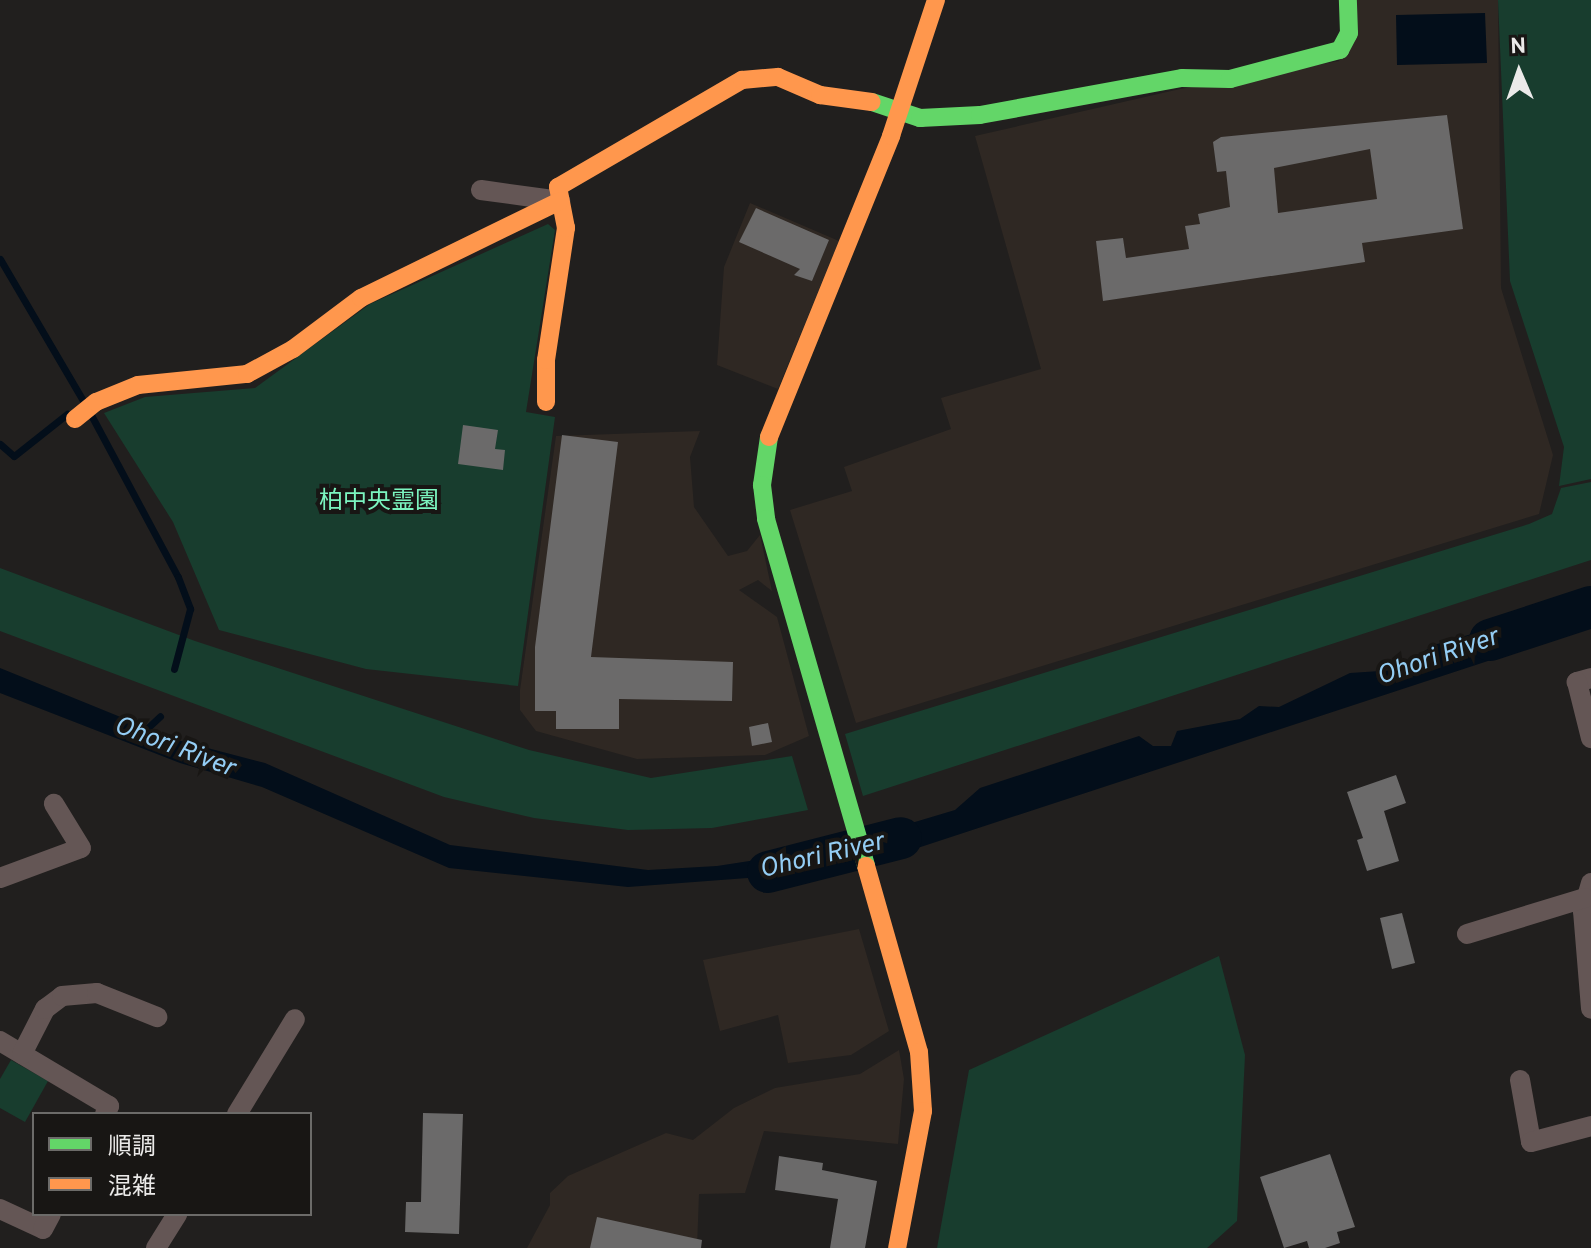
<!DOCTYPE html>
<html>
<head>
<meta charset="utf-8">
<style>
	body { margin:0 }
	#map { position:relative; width:1591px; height:1248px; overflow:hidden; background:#211f1e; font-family:Overpass,"Noto Sans JP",sans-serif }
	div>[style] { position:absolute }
	.built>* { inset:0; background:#2f2823 }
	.green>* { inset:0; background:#183d2e }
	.water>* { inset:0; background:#030e1a }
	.stream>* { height:7px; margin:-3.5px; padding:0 3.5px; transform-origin:3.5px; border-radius:3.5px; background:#030e1a }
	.river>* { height:42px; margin:-21px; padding:0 21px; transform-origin:21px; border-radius:21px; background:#030e1a }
	.building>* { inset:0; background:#6b6a6a }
	.street>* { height:20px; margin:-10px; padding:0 10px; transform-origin:10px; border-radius:10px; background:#645655 }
	.fast>* { height:18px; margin:-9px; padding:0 9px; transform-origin:9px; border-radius:9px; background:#63d668 }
	.slow>* { height:18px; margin:-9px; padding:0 9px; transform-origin:9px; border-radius:9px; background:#ff974d }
	span { translate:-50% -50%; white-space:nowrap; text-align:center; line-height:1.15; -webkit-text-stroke:8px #181614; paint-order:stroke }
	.park-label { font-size:24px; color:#7bf4bf }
	.water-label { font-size:26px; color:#94cdf4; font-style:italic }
	.legend { position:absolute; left:32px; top:1112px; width:280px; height:104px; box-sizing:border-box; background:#181614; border:2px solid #6c6b69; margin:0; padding:10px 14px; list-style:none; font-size:24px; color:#ebeae9 }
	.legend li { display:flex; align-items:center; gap:16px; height:40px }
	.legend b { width:40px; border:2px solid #6c6b69 }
	.north { position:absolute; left:1479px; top:32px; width:80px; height:80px; -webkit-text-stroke:6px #181614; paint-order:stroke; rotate:358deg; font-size:22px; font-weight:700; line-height:32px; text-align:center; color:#ebeae9 }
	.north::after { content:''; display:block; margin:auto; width:28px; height:36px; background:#ebeae9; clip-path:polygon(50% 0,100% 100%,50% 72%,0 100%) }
</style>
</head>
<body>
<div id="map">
	<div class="built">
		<div style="clip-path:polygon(1356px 0,1498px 0,1501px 288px,1553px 455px,1539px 514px,856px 723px,790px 510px,852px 491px,844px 467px,951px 429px,941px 398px,1041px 369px,975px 136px,1180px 89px,1339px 61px)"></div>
		<div style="clip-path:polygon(750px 203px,839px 241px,778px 389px,717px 365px,724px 267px)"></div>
		<div style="clip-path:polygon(700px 431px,690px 457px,694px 507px,728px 556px,747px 551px,760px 535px,772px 591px,758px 580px,739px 590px,777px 617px,809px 736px,765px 755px,637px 759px,536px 731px,520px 710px,520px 690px,556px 436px)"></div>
		<div style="clip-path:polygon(859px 929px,889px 1031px,851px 1055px,788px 1063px,778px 1015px,720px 1031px,703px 960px)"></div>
		<div style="clip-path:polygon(899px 1050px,904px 1079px,898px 1144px,764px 1131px,745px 1193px,699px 1194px,697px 1248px,527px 1248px,550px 1205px,550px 1193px,568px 1176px,666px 1133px,693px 1140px,734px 1108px,775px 1088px,860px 1074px)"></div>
	</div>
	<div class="green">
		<div style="clip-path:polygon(1498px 0,1591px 0,1591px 479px,1559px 486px,1564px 447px,1510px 281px)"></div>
		<div style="clip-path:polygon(548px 224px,555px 230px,526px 412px,555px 417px,518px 686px,366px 669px,219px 630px,173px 522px,104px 413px,145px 397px,255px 388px,370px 304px)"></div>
		<div style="clip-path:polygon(1591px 482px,1591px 560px,863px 796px,845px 734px,1529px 524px,1552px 514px,1561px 488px)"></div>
		<div style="clip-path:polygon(0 568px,195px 641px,529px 750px,651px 778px,792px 756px,808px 810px,712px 828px,628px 830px,534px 818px,444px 797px,0 631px)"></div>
		<div style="clip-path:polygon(1219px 956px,1245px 1055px,1237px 1221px,1207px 1248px,937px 1248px,969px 1070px)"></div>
		<div style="clip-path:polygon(11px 1060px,48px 1081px,25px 1122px,0 1108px,0 1079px)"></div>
	</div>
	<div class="water">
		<div style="clip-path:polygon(1485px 13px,1487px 63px,1397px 65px,1396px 15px)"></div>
		<div style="clip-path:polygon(1540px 614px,1549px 641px,875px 862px,868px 836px,955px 810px,980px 788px,1139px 736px,1153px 746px,1171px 746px,1177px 731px,1240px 719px,1259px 706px,1279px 707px,1350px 673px,1395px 670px,1434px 645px)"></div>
		<div style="clip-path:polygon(0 668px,177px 740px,265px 763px,450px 845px,648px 870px,717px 866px,819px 850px,825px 872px,628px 887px,449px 868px,262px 787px,180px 763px,0 693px)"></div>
	</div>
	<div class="stream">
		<div style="left:0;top:259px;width:166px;rotate:59.6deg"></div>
		<div style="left:90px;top:413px;width:186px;rotate:61.8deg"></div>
		<div style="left:178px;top:577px;width:34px;rotate:69deg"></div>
		<div style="left:190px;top:609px;width:62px;rotate:104.9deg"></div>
		<div style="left:0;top:444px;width:18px;rotate:41deg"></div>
		<div style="left:14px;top:456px;width:68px;rotate:-38.4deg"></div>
		<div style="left:141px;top:734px;width:26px;rotate:-43deg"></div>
	</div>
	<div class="river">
		<div style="left:1490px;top:640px;width:106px;rotate:-18.1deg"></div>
		<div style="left:768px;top:872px;width:137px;rotate:-14.3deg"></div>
	</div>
	<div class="building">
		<div style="clip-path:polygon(evenodd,1447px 115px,1463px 229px,1362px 243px,1365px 262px,1103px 301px,1096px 241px,1123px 238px,1126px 258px,1189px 249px,1185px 226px,1200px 224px,1198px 214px,1230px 207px,1226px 171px,1217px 172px,1213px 142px,1221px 137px,1447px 115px,1370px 149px,1377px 199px,1278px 213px,1274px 168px,1370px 149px)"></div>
		<div style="clip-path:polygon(756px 208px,829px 240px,812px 281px,794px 275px,800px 269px,739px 242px)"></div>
		<div style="clip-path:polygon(463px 425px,498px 430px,495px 449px,505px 450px,503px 470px,458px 464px)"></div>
		<div style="clip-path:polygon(562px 435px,618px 442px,591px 657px,733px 662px,732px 701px,619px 699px,619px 729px,556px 729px,556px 711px,535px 711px,535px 647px)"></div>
		<div style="clip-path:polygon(768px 723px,772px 742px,752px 746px,749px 727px)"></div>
		<div style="clip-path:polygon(1396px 775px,1406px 803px,1384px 811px,1399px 861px,1367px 871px,1357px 840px,1363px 838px,1347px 792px)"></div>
		<div style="clip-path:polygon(1402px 913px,1415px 963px,1392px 969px,1380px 918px)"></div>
		<div style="clip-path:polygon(423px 1113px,463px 1114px,459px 1234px,405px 1232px,406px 1202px,421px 1202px)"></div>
		<div style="clip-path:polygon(1330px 1154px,1355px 1227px,1337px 1232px,1340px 1243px,1325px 1248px,1309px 1248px,1307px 1241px,1284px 1248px,1260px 1177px)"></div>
		<div style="clip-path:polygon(779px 1156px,823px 1163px,822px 1170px,877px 1181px,865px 1248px,830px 1248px,838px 1199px,775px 1190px)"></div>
		<div style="clip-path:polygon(597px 1217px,702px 1240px,701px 1248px,590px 1248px)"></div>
	</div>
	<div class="street">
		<div style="left:481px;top:190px;width:80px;rotate:7.9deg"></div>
		<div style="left:1591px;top:678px;width:15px;rotate:164deg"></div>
		<div style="left:1577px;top:682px;width:58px;rotate:76deg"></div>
		<div style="left:0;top:878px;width:86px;rotate:-20.3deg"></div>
		<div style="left:81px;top:848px;width:52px;rotate:-121.5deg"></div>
		<div style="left:1591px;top:883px;width:29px;rotate:106deg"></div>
		<div style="left:1583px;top:911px;width:98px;rotate:85.3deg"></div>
		<div style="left:1467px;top:934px;width:123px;rotate:-17deg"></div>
		<div style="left:0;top:1041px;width:127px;rotate:30.8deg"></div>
		<div style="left:109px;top:1106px;width:9px;rotate:117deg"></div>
		<div style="left:22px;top:1054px;width:51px;rotate:-62.9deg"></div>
		<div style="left:45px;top:1009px;width:21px;rotate:-37deg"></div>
		<div style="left:62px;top:996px;width:35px;rotate:-5deg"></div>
		<div style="left:97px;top:993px;width:65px;rotate:21.8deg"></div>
		<div style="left:1520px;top:1080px;width:63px;rotate:79.9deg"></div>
		<div style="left:1531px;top:1142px;width:62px;rotate:-14.9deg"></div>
		<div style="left:237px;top:1114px;width:111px;rotate:-58.6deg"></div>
		<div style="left:0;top:1209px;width:47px;rotate:24.9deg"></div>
		<div style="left:43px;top:1229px;width:17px;rotate:-62deg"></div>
		<div style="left:156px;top:1248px;width:40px;rotate:-58deg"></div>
	</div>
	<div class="fast">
		<div style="left:872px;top:102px;width:51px;rotate:18.4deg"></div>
		<div style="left:920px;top:118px;width:60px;rotate:-2.9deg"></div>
		<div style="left:980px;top:115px;width:205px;rotate:-10.4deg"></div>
		<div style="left:1182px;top:78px;width:48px;rotate:1.2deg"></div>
		<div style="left:1230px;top:79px;width:114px;rotate:-14.8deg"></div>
		<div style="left:1340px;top:50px;width:19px;rotate:-62deg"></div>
		<div style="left:1349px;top:33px;width:33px;rotate:-92deg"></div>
		<div style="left:769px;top:437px;width:49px;rotate:98.3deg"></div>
		<div style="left:762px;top:485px;width:34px;rotate:83deg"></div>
		<div style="left:766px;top:519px;width:361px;rotate:73.9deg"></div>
	</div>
	<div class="slow">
		<div style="left:546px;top:402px;width:42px;rotate:-90deg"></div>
		<div style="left:546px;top:360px;width:134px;rotate:-81.4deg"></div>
		<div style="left:566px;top:228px;width:42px;rotate:-101deg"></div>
		<div style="left:558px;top:187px;width:213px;rotate:-30.2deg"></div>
		<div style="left:742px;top:80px;width:36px;rotate:-5deg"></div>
		<div style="left:778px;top:77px;width:46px;rotate:23.2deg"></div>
		<div style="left:820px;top:95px;width:52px;rotate:7.7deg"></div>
		<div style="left:75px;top:419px;width:27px;rotate:-39deg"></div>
		<div style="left:96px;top:402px;width:45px;rotate:-22deg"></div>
		<div style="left:138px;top:385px;width:110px;rotate:-5.8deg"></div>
		<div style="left:247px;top:374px;width:52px;rotate:-28.5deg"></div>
		<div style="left:293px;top:349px;width:85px;rotate:-36.9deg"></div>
		<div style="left:361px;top:298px;width:221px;rotate:-26deg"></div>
		<div style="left:769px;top:437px;width:325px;rotate:-67.9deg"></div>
		<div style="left:891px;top:136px;width:143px;rotate:-71.7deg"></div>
		<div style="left:866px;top:866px;width:193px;rotate:74.1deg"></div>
		<div style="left:919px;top:1052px;width:59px;rotate:86.1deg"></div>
		<div style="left:923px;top:1111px;width:139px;rotate:100.7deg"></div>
	</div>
	<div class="park-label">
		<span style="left:379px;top:503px">柏中央霊園</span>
	</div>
	<div class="water-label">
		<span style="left:1438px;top:658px;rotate:-19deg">Ohori River</span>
		<span style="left:174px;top:748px;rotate:21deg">Ohori River</span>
		<span style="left:822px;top:857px;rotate:-13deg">Ohori River</span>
	</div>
	<ul class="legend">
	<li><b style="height:10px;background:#63d668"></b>順調</li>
	<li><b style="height:10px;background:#ff974d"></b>混雑</li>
	</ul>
	<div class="north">N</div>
</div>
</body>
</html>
